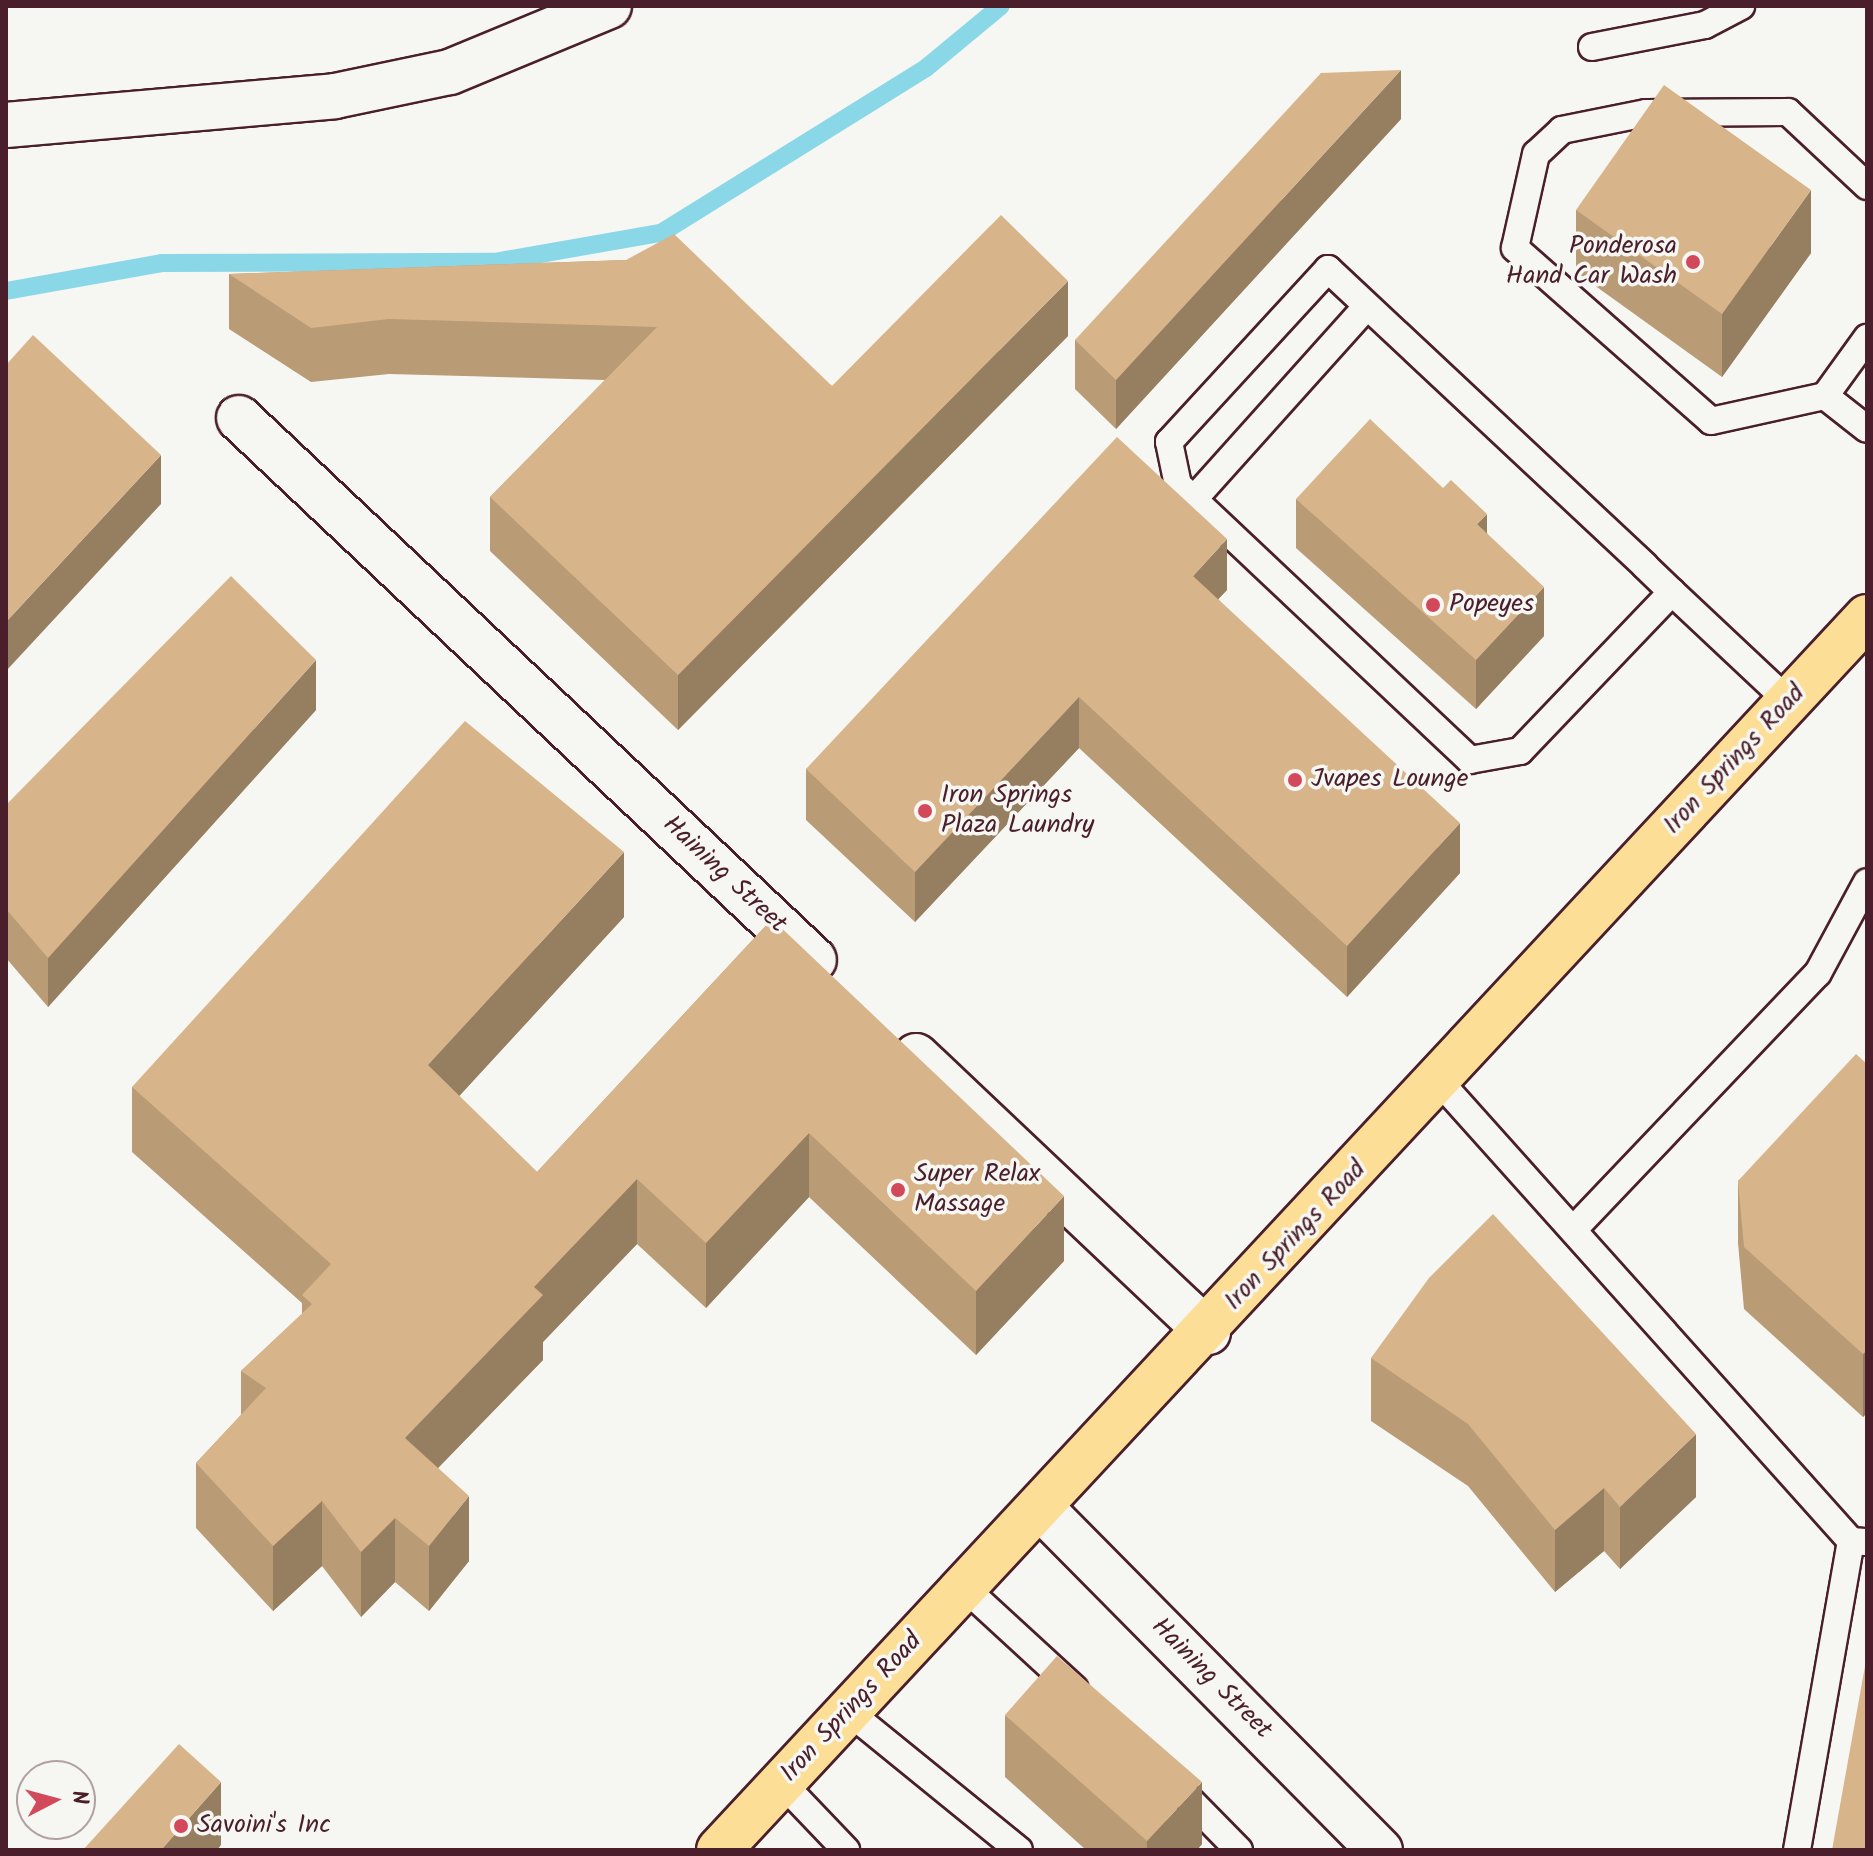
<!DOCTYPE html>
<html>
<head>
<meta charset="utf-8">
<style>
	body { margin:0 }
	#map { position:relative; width:1873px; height:1856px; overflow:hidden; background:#f6f6f2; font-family:Kalam,sans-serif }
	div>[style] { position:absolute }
	.stream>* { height:18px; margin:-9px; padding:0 9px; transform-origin:9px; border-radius:9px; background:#8ad7e8 }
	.roads { filter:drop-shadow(2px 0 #4a1f2b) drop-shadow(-2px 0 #4a1f2b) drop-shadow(0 2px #4a1f2b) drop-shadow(0 -2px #4a1f2b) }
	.service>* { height:26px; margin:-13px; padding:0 13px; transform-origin:13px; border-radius:13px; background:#f6f6f2 }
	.minor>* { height:44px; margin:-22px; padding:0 22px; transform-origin:22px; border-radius:22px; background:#f6f6f2 }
	.primary>* { height:44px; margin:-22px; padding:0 22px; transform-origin:22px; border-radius:22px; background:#fdde96 }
	.wall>* { inset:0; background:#b99b76 }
	.shaded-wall>* { inset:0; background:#967e60 }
	.building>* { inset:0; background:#d7b489 }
	.dots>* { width:22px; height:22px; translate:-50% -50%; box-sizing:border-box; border:4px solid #f6f6f2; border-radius:50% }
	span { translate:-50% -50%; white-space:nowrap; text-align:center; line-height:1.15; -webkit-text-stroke:7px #f6f6f2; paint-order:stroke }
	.poi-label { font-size:26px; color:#4a1f2b }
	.right { translate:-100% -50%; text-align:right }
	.left { translate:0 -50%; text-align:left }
	.street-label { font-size:26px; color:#4a1f2b }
	.frame { position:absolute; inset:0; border:8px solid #4a1f2b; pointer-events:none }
	.north { position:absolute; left:16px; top:1760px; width:80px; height:80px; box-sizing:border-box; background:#f6f6f2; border:2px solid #b1a0a2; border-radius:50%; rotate:84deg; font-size:22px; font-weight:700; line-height:32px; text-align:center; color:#4a1f2b }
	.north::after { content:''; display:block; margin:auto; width:28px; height:36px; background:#d1495b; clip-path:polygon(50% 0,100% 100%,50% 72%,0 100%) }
</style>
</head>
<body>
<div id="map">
	<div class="stream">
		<div style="left:6px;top:291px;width:158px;rotate:-10.2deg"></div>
		<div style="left:162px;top:263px;width:332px;rotate:-0.2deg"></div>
		<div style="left:494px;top:262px;width:169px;rotate:-9.9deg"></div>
		<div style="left:661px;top:233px;width:312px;rotate:-31.9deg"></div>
		<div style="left:926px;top:68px;width:97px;rotate:-39.6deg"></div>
	</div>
	<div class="roads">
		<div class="service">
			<div style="left:1592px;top:47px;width:115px;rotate:-11deg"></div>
			<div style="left:1705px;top:25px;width:41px;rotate:-27.8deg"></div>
			<div style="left:1867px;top:186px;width:108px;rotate:-136.9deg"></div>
			<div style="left:1788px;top:112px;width:142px;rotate:179.6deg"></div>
			<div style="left:1646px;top:113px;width:86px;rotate:168.6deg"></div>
			<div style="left:1562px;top:130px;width:35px;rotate:137deg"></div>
			<div style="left:1536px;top:154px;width:96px;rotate:102.6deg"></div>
			<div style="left:1515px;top:248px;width:261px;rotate:41.4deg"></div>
			<div style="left:1711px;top:421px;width:117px;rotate:-12.4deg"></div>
			<div style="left:1825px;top:396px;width:72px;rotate:-54.1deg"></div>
			<div style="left:1825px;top:396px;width:53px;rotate:38.2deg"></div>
			<div style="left:1194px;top:499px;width:259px;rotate:-48.1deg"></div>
			<div style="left:1672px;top:592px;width:220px;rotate:133.7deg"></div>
			<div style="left:1520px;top:751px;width:51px;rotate:169.8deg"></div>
			<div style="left:1470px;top:760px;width:401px;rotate:-136.7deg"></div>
			<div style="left:1178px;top:485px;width:44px;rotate:-101.8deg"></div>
			<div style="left:1169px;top:442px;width:235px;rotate:-47.4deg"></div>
			<div style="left:1328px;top:269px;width:434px;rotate:43.1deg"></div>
			<div style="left:1645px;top:566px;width:37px;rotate:44deg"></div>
			<div style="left:1672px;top:592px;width:161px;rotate:43.2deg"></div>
			<div style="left:1439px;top:1081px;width:618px;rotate:48.15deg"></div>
			<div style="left:1573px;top:1230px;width:355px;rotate:-46.4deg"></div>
			<div style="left:1818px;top:973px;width:103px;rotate:-61.7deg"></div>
			<div style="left:965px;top:1588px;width:149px;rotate:42.6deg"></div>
			<div style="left:849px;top:1712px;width:219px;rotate:39.1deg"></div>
			<div style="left:782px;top:1783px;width:93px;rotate:46.3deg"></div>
			<div style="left:1178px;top:1788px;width:87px;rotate:45.5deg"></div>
			<div style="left:1797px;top:1850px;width:314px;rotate:-80.1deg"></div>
			<div style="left:1851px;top:1541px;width:14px;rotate:4deg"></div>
		</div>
		<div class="minor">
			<div style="left:6px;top:125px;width:330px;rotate:-5deg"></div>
			<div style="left:335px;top:96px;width:117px;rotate:-11.8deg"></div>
			<div style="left:450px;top:72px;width:172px;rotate:-22.5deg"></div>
			<div style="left:239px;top:418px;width:790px;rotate:43.31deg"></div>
			<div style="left:916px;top:1056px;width:402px;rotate:43.4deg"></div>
			<div style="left:1041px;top:1508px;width:482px;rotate:45.3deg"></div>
		</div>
		<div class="primary">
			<div style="left:719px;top:1850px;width:1685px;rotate:-47.04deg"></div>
		</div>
	</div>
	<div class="wall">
		<div style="clip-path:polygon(1401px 119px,1116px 429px,1075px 389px,1075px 340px)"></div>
		<div style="clip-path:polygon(1576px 210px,1811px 253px,1722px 377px,1576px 272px)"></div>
		<div style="clip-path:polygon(626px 260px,832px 386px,1068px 336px,678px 730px,490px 551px,490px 497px,605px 380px,389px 374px,311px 382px,229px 329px,229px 274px)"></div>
		<div style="clip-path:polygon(1296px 499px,1487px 533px,1544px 636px,1476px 709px,1296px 548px)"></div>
		<div style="clip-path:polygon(1227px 590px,1218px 599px,1460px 873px,1347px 997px,1079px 748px,915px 922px,806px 820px,806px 769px)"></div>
		<div style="clip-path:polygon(316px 710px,48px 1007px,6px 958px,6px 805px)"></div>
		<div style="clip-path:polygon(624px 917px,459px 1096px,537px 1172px,772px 919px,1064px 1261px,976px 1355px,809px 1197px,706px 1308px,637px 1244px,543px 1342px,543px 1360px,438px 1468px,469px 1561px,429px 1611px,395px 1582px,361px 1617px,322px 1566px,273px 1611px,196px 1528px,196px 1463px,241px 1415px,241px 1371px,302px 1314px,302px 1303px,132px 1152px,132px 1087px)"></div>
		<div style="clip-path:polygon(1867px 1064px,1867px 1413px,1863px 1417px,1744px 1309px,1738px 1243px,1738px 1181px)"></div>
		<div style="clip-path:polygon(1371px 1358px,1696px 1497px,1620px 1569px,1604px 1551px,1555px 1592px,1468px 1486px,1371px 1421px)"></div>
		<div style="clip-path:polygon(1005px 1715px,1202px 1844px,1197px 1850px,1086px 1850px,1005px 1777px)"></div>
	</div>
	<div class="shaded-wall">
		<div style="clip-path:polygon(1401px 70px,1401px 119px,1116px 429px,1116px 380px)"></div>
		<div style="clip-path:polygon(1811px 190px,1811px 253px,1722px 377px,1722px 314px)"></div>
		<div style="clip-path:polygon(1068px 281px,1068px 336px,678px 730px,678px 675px)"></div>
		<div style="clip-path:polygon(161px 455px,161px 504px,6px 671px,6px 622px)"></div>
		<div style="clip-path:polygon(1487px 514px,1487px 563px,1477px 524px)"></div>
		<div style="clip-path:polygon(1227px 539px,1227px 590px,1193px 626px,1193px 576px)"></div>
		<div style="clip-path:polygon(1544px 587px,1544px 636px,1476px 709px,1476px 660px)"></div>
		<div style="clip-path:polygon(316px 660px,316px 710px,48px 1007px,48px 958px)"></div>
		<div style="clip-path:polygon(1079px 697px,1079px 748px,915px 922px,915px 872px)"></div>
		<div style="clip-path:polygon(1460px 823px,1460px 873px,1347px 997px,1347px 946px)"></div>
		<div style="clip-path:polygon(624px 852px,624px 917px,428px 1130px,428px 1065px)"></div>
		<div style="clip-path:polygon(809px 1133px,809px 1197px,706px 1308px,706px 1243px)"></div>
		<div style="clip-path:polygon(637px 1179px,637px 1244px,543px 1342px,543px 1360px,405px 1502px,405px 1438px,534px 1287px)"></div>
		<div style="clip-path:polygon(1064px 1196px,1064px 1261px,976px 1355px,976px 1291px)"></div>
		<div style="clip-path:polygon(1867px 1350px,1867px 1413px,1863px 1417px,1863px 1354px)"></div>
		<div style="clip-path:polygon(1696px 1434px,1696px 1497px,1620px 1569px,1620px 1507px)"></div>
		<div style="clip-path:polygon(1604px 1488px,1604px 1551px,1555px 1592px,1555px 1530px)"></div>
		<div style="clip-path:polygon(469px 1496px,469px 1561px,429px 1611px,429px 1546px)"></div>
		<div style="clip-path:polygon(322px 1501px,322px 1566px,273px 1611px,273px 1546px)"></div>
		<div style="clip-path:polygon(395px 1518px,395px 1582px,361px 1617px,361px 1552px)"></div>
		<div style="clip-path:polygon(221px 1782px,221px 1845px,217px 1850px,161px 1850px)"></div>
		<div style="clip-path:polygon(1202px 1782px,1202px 1844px,1197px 1850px,1147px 1850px,1147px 1841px)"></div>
	</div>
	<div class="building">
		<div style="clip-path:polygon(1401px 70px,1116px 380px,1075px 340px,1321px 73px)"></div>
		<div style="clip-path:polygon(1664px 85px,1811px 190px,1722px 314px,1576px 210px)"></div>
		<div style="clip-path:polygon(1001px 215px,1068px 281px,678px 675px,490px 497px,657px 327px,389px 319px,311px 328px,229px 274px,626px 260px,674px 234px,832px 386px)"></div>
		<div style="clip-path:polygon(33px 335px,161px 455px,6px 622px,6px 365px)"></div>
		<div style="clip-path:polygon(1370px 419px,1443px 488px,1451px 480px,1487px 514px,1477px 524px,1544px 587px,1476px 660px,1296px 499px)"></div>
		<div style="clip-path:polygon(1117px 437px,1227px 539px,1193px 576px,1460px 823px,1347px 946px,1079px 697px,915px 872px,806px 769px)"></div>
		<div style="clip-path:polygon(231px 576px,316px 660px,48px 958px,6px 909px,6px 805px)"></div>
		<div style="clip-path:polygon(465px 721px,624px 852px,428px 1065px,537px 1172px,772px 919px,1064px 1196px,976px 1291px,809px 1133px,706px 1243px,637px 1179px,534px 1287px,543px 1295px,405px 1438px,469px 1496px,429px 1546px,395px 1518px,361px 1552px,322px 1501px,273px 1546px,196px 1463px,266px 1388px,241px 1371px,312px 1304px,302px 1295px,331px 1264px,132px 1087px)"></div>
		<div style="clip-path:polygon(1856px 1054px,1867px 1064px,1867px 1350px,1863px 1354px,1744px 1247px,1738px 1181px)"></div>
		<div style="clip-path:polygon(1493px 1214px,1696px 1434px,1620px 1507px,1604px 1488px,1555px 1530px,1468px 1424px,1371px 1358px,1429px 1278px)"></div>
		<div style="clip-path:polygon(1867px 1655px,1867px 1850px,1832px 1850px)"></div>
		<div style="clip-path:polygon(1057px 1656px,1202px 1782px,1147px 1841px,1005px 1715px)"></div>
		<div style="clip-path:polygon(179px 1744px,221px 1782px,161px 1850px,83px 1850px)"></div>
	</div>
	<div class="dots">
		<div style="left:1693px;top:262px;background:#d1495b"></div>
		<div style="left:1433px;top:605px;background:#d1495b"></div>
		<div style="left:1295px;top:780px;background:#d1495b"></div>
		<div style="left:925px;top:811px;background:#d1495b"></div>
		<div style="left:898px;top:1190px;background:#d1495b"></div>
		<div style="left:181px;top:1826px;background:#d1495b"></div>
	</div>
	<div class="poi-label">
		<span class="right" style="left:1677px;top:262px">Ponderosa<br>Hand Car Wash</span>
		<span class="left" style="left:1449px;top:605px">Popeyes</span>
		<span class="left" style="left:1311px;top:780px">Jvapes Lounge</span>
		<span class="left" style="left:941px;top:811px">Iron Springs<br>Plaza Laundry</span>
		<span class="left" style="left:914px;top:1190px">Super Relax<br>Massage</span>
		<span class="left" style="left:197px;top:1826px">Savoini's Inc</span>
	</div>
	<div class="street-label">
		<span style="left:1735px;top:760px;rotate:-47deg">Iron Springs Road</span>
		<span style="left:724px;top:875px;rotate:43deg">Haining Street</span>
		<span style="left:1296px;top:1236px;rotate:-47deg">Iron Springs Road</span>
		<span style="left:1211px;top:1679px;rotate:45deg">Haining Street</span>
		<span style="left:852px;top:1708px;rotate:-47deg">Iron Springs Road</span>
	</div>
	<div class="frame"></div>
	<div class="north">N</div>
</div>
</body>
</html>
